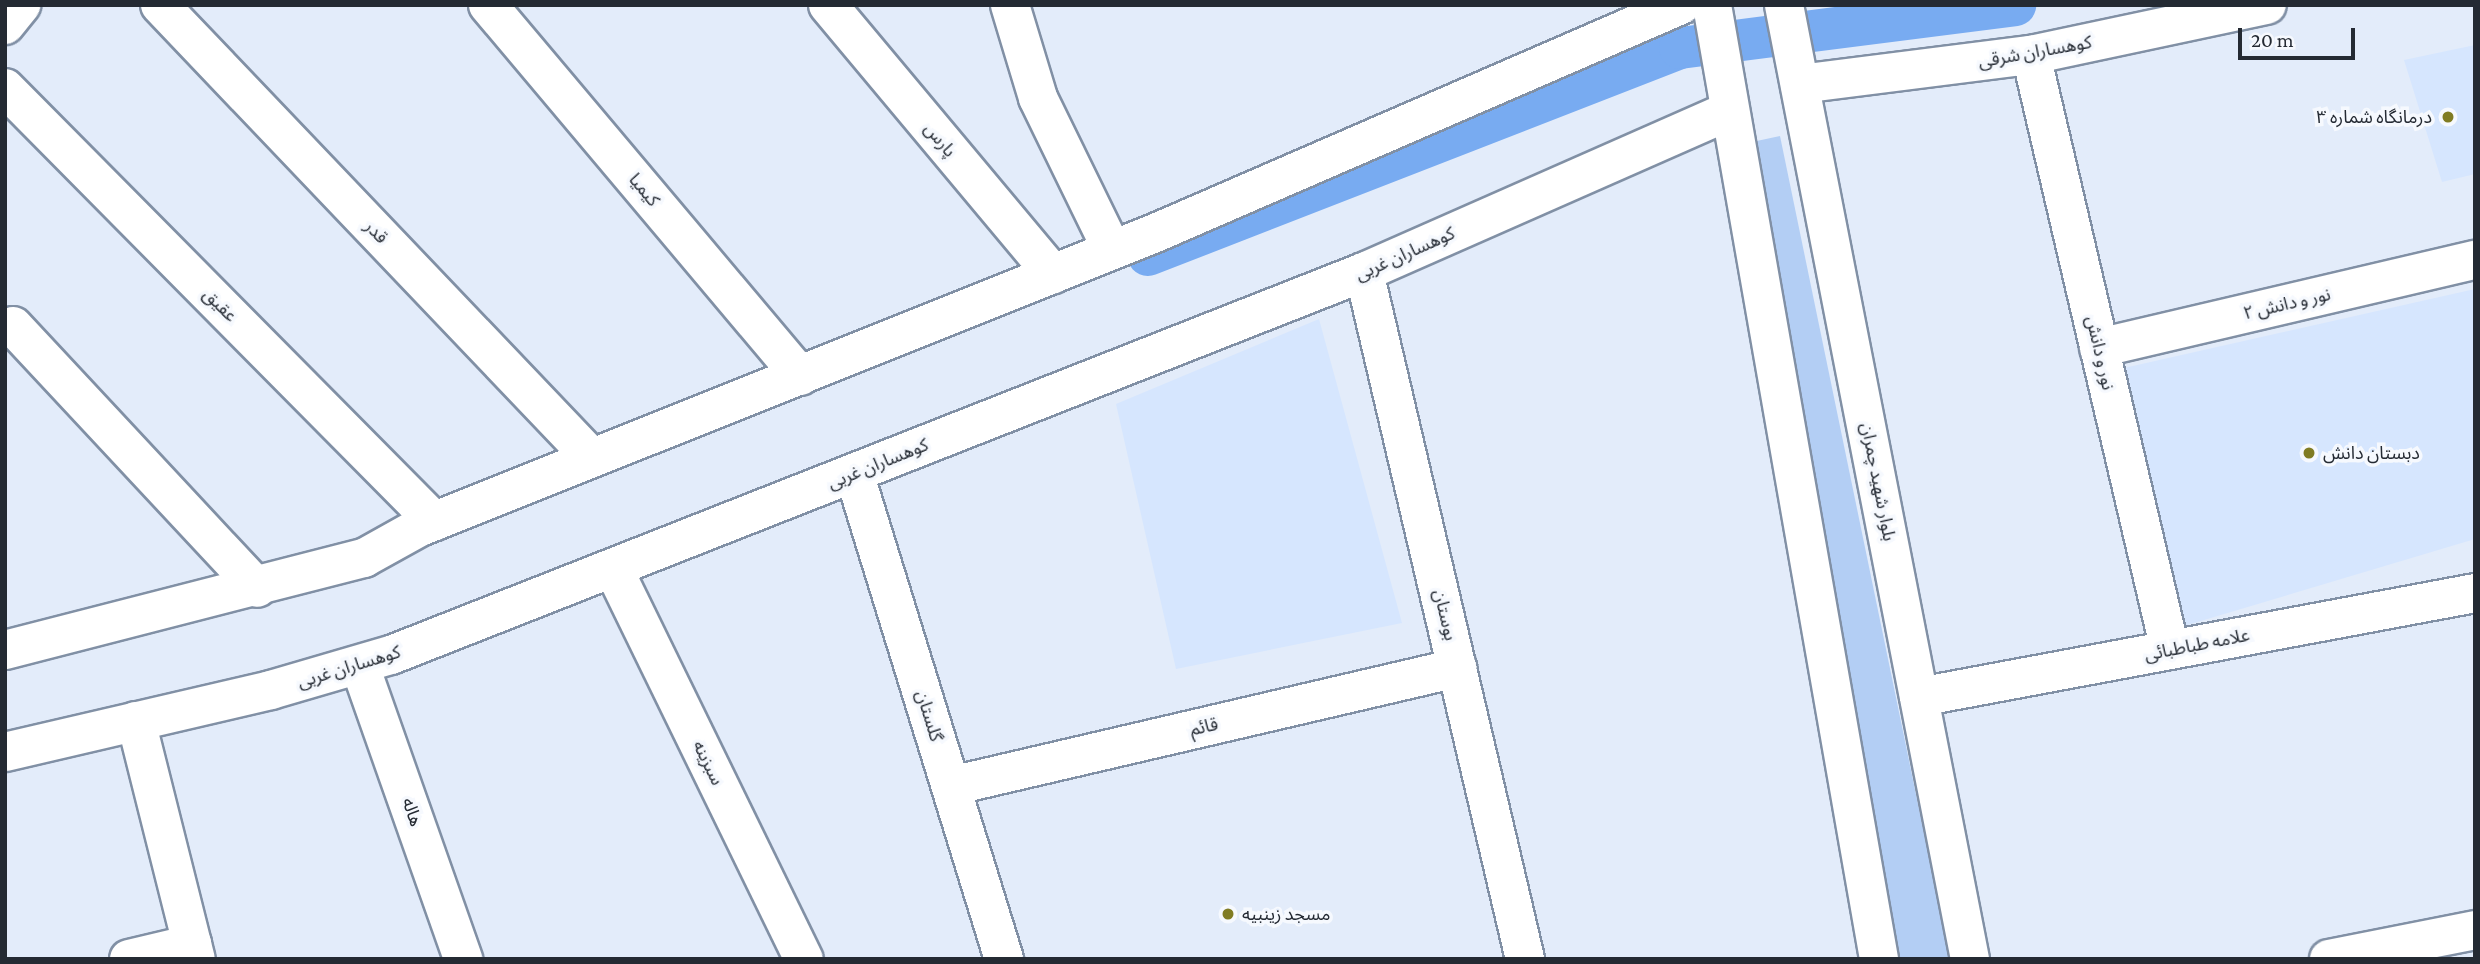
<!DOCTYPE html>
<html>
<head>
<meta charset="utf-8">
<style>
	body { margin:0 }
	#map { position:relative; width:2480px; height:964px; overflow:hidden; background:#e3ecfa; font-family:"Crimson Pro","Noto Sans Arabic",serif }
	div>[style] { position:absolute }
	.built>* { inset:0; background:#d6e6fe }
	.green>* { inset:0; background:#b3cef4 }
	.canal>* { height:42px; margin:-21px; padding:0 21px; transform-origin:21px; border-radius:21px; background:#78abf1 }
	.roads { filter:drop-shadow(2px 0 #8190a5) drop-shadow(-2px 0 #8190a5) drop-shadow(0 2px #8190a5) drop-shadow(0 -2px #8190a5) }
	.minor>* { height:38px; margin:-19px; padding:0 19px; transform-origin:19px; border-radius:19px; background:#fff }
	.major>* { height:38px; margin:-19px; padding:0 19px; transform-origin:19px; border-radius:19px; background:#fff }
	.dots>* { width:19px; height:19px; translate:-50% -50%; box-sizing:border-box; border:4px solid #f6f9fe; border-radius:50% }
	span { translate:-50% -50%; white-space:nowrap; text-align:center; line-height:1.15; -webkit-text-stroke:7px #f6f9fe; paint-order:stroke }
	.street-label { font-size:18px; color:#242a33 }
	.poi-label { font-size:18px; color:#242a33 }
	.right { translate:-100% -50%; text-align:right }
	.left { translate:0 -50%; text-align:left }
	.frame { position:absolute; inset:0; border:7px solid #242a33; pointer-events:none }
	.scale { position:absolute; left:2238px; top:28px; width:117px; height:32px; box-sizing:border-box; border:4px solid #242a33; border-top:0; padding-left:9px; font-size:21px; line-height:24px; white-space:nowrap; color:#242a33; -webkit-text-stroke:5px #f6f9fe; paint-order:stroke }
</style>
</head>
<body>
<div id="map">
	<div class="built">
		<div style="clip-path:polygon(2475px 45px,2475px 174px,2442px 182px,2404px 60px)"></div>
		<div style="clip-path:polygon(2475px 289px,2475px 539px,2184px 626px,2124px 368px)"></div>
		<div style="clip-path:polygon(1319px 319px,1402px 623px,1176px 669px,1116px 404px)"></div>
	</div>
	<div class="green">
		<div style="clip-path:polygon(1780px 136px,1950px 959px,1896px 959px,1752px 142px)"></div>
	</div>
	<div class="canal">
		<div style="left:1148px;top:255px;width:571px;rotate:-21.26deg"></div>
		<div style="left:1680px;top:48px;width:338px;rotate:-7.3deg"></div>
	</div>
	<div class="roads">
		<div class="minor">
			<div style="left:160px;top:5px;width:626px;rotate:46.36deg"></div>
			<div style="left:488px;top:5px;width:485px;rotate:49.9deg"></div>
			<div style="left:828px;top:5px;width:351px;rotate:50.1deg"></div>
			<div style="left:1010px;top:5px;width:97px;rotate:73.2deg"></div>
			<div style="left:1038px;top:98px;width:169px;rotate:64deg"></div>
			<div style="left:5px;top:25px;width:26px;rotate:-51deg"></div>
			<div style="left:2031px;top:55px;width:611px;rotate:76.85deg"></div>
			<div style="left:1800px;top:84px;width:233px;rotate:-7.2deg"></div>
			<div style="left:2031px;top:55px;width:241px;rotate:-12deg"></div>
			<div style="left:5px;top:88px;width:610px;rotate:45.27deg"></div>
			<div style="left:1364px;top:272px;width:706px;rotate:76.81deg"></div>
			<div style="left:13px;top:326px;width:358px;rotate:47deg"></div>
			<div style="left:2099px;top:348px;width:386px;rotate:-13.2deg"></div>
			<div style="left:854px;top:473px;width:509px;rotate:72.85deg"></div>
			<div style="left:613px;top:568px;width:435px;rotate:64deg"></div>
			<div style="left:5px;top:650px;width:371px;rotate:-14.4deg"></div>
			<div style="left:364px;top:558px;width:64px;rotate:-29deg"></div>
			<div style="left:420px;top:527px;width:789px;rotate:-21.79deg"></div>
			<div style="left:1153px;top:234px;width:576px;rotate:-23.45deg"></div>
			<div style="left:360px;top:666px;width:311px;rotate:70.6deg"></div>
			<div style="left:1919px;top:697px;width:566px;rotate:-10.59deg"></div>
			<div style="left:136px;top:721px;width:245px;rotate:75.9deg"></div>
			<div style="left:5px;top:752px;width:273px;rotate:-13.1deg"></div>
			<div style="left:271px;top:690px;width:125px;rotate:-16.3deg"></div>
			<div style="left:391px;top:655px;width:1046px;rotate:-21.49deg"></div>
			<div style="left:1364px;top:272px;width:399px;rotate:-23.8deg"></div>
			<div style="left:951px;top:786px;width:520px;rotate:-13.13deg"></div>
			<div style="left:129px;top:959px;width:65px;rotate:-13.4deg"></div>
			<div style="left:2329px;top:959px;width:149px;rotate:-11.2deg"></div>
		</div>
		<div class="major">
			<div style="left:1712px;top:5px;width:969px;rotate:80.07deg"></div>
			<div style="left:1784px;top:5px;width:972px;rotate:78.97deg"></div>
		</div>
	</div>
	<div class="dots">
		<div style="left:2448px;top:117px;background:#807c23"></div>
		<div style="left:2309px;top:453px;background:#807c23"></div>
		<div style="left:1228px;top:914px;background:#807c23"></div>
	</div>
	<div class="street-label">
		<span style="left:2035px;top:52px;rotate:-10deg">کوهساران شرقی</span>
		<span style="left:940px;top:140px;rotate:50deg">پارس</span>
		<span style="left:644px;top:190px;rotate:50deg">کیمیا</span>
		<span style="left:376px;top:232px;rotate:46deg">قدر</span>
		<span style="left:1405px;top:254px;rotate:-24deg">کوهساران غربی</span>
		<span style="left:2287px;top:304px;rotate:-13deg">نور و دانش ۲</span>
		<span style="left:220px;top:305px;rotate:45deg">عقیق</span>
		<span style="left:2100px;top:353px;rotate:77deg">نور و دانش</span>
		<span style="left:878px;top:464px;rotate:-22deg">کوهساران غربی</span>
		<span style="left:1878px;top:482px;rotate:79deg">بلوار شهید چمران</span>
		<span style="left:1445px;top:615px;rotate:77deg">بوستان</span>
		<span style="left:2197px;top:645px;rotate:-11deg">علامه طباطبائی</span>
		<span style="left:349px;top:667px;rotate:-17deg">کوهساران غربی</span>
		<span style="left:929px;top:716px;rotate:73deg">گلستان</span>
		<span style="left:1204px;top:727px;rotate:-13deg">قائم</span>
		<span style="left:708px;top:763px;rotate:64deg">سبزینه</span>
		<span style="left:412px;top:812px;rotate:71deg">هاله</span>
	</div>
	<div class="poi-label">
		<span class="right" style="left:2432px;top:117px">درمانگاه شماره ۳</span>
		<span class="left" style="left:2323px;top:453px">دبستان دانش</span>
		<span class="left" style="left:1242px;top:914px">مسجد زینبیه</span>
	</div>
	<div class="frame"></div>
	<div class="scale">20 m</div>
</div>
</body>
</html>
